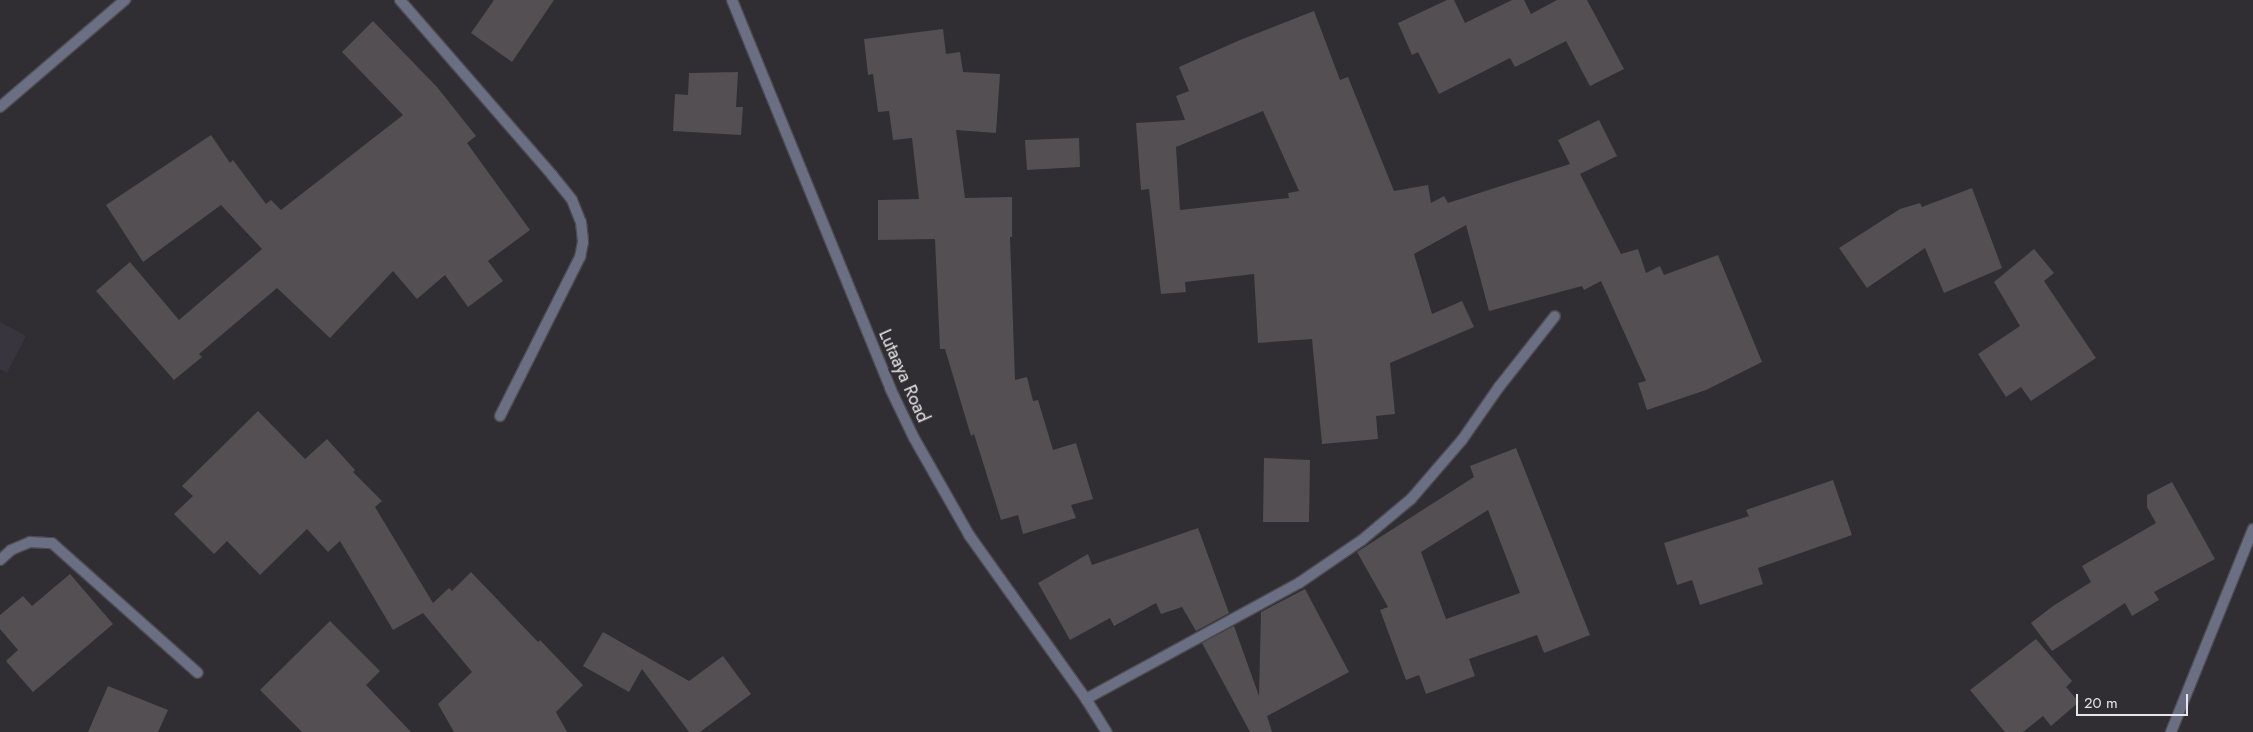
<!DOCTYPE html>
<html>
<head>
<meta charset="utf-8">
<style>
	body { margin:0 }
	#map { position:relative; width:2253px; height:732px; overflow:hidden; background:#302e32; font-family:Jost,sans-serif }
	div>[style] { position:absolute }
	.built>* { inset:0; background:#38353f }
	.building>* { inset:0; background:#534f53 }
	.roads { filter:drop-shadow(1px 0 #4d4b4f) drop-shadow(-1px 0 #4d4b4f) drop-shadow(0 1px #4d4b4f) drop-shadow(0 -1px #4d4b4f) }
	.minor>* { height:10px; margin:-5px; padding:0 5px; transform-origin:5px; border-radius:5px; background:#6a6f83 }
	span { translate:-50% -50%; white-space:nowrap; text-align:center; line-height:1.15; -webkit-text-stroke:4px #302e32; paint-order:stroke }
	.street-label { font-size:18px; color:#e6e5e7 }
	.scale { position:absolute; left:2076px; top:694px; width:112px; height:22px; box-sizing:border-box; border:2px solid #e6e5e7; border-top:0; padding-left:6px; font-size:15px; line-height:18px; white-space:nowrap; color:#e6e5e7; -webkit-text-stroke:4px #302e32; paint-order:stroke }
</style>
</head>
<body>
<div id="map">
	<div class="built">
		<div style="clip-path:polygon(0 322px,26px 336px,7px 373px,0 369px)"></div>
	</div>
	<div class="building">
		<div style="clip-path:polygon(494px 0,554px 0,512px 62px,471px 33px)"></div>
		<div style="clip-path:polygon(1447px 0,1454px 0,1465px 23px,1512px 0,1524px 0,1531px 14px,1557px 0,1587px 0,1624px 69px,1590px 86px,1566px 41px,1515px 67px,1510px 58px,1439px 94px,1418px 52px,1412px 55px,1398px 23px)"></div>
		<div style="clip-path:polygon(evenodd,1314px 11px,1340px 80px,1348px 77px,1394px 191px,1428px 185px,1431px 203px,1444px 196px,1448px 203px,1570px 164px,1558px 140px,1599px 120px,1617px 156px,1580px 174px,1621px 254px,1638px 249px,1646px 273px,1660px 266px,1664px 275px,1718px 255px,1762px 362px,1706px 390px,1647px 410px,1638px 383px,1646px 381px,1601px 281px,1584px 290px,1582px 286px,1489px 311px,1466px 225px,1414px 254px,1432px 314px,1462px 301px,1474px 327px,1390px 363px,1395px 414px,1376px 416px,1378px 439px,1322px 444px,1312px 339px,1258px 343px,1254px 274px,1185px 282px,1186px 292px,1161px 294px,1149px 189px,1141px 190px,1136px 123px,1185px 120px,1176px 96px,1189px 91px,1179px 67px,1240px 40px,1314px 11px,1263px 111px,1299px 191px,1288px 193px,1289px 198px,1180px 210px,1176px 147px,1263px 111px)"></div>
		<div style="clip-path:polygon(373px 21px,437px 87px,476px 136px,467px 143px,530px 230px,488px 261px,503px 281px,468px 307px,445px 275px,417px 299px,393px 271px,330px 338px,277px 288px,199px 354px,202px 357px,174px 380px,96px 291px,130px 262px,179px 320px,262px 249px,221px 205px,143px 262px,106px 205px,211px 135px,230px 163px,233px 160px,266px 204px,271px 200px,281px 210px,403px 115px,342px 52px)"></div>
		<div style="clip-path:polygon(943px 29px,946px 54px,960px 52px,963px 72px,1000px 74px,996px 133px,956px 130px,965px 198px,1012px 197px,1012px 237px,1010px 237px,1015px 380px,1027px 377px,1033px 401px,1038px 400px,1053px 450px,1076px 443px,1093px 499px,1071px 505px,1076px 518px,1023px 534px,1018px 515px,1001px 520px,974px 434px,971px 436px,945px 349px,940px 349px,935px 239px,878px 240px,878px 200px,919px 199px,912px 138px,893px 140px,889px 111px,878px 112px,873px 74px,868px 75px,864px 39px)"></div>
		<div style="clip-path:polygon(738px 72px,736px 107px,743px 107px,741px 135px,673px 131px,675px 94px,688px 95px,689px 73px)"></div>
		<div style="clip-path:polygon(1079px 138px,1080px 167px,1027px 170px,1025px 140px)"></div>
		<div style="clip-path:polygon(1972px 188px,2002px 268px,1944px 293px,1925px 248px,1867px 288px,1839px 248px,1900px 209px,1920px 203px,1922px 207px)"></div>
		<div style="clip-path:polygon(2034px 249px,2054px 273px,2044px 281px,2096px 358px,2031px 401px,2021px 387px,2006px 397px,1978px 354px,2020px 326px,1994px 282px)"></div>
		<div style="clip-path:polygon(258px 411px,305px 459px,327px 439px,355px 470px,353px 472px,382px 501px,375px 507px,433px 603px,449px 588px,452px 591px,471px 572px,538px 642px,540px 640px,583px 685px,556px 712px,567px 732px,454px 732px,438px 704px,472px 672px,423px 613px,393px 630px,340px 541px,328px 552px,307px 529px,260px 575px,227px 541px,214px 554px,174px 514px,193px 496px,182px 486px)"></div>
		<div style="clip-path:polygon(evenodd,1516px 448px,1590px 635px,1544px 653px,1537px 635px,1469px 659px,1475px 676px,1426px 694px,1419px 675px,1406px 680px,1380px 610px,1388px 607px,1357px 552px,1474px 477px,1470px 466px,1516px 448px,1488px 510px,1520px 593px,1446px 619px,1421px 552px,1488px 510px)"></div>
		<div style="clip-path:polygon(1264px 458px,1310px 460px,1309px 522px,1263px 522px)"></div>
		<div style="clip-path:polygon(1833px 480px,1852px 535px,1758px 568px,1763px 584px,1700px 605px,1692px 580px,1677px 585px,1664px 543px,1749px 516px,1746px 510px)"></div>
		<div style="clip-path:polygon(2172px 482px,2215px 559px,2154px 592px,2159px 600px,2132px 616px,2125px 603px,2052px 651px,2031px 623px,2053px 606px,2091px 582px,2082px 566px,2156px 523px,2147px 507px,2147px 495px)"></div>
		<div style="clip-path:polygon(1198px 528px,1229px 613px,1196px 631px,1182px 607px,1161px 614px,1156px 603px,1114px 626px,1110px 618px,1070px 640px,1038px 583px,1088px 554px,1092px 565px)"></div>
		<div style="clip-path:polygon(70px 574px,113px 624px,33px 692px,6px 661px,18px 650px,0 629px,0 615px,23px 596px,32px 606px)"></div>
		<div style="clip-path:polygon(1305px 589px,1349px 672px,1267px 716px,1272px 732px,1250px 732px,1202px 643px,1234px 626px,1259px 696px,1261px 612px)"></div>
		<div style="clip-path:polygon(330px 621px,380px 671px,366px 685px,411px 732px,302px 732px,260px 690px)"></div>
		<div style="clip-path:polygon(603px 632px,689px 681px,723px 656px,751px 694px,700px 732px,689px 732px,642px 669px,629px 692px,583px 666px)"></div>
		<div style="clip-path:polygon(2036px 639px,2072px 681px,2066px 687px,2079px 702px,2051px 726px,2043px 716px,2023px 732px,2005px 732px,1970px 690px)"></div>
		<div style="clip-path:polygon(108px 686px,168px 710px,158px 732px,88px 732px)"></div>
	</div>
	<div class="roads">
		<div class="minor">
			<div style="left:400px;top:0;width:232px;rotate:49deg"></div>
			<div style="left:552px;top:175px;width:32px;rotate:51deg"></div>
			<div style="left:572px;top:200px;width:24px;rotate:68deg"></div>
			<div style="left:581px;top:222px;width:20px;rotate:84deg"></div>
			<div style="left:583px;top:242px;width:15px;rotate:101deg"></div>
			<div style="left:580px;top:257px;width:178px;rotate:116.7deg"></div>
			<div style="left:732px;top:0;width:419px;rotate:67.8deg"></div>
			<div style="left:890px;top:388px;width:55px;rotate:64.4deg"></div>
			<div style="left:914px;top:438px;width:112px;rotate:60.4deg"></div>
			<div style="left:969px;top:535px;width:201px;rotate:54.5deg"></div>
			<div style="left:1086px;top:699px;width:39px;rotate:58deg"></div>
			<div style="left:0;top:107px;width:165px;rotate:-40.6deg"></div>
			<div style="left:0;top:560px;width:15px;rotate:-42deg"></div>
			<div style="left:11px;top:550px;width:21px;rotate:-23deg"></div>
			<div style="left:30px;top:542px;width:22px;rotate:3deg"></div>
			<div style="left:52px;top:543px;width:195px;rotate:41.7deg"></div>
			<div style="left:1086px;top:699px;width:243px;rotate:-28.6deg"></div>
			<div style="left:1299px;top:583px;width:76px;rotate:-34.3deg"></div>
			<div style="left:1362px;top:540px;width:64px;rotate:-39.9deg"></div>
			<div style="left:1411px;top:499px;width:78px;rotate:-49.2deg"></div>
			<div style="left:1462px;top:440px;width:65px;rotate:-55.1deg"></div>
			<div style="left:1499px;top:387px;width:90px;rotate:-51.7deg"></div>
			<div style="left:2171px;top:732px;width:219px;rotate:-68deg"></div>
		</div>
	</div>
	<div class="street-label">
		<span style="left:904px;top:376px;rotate:66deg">Lutaaya Road</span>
	</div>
	<div class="scale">20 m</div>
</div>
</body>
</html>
